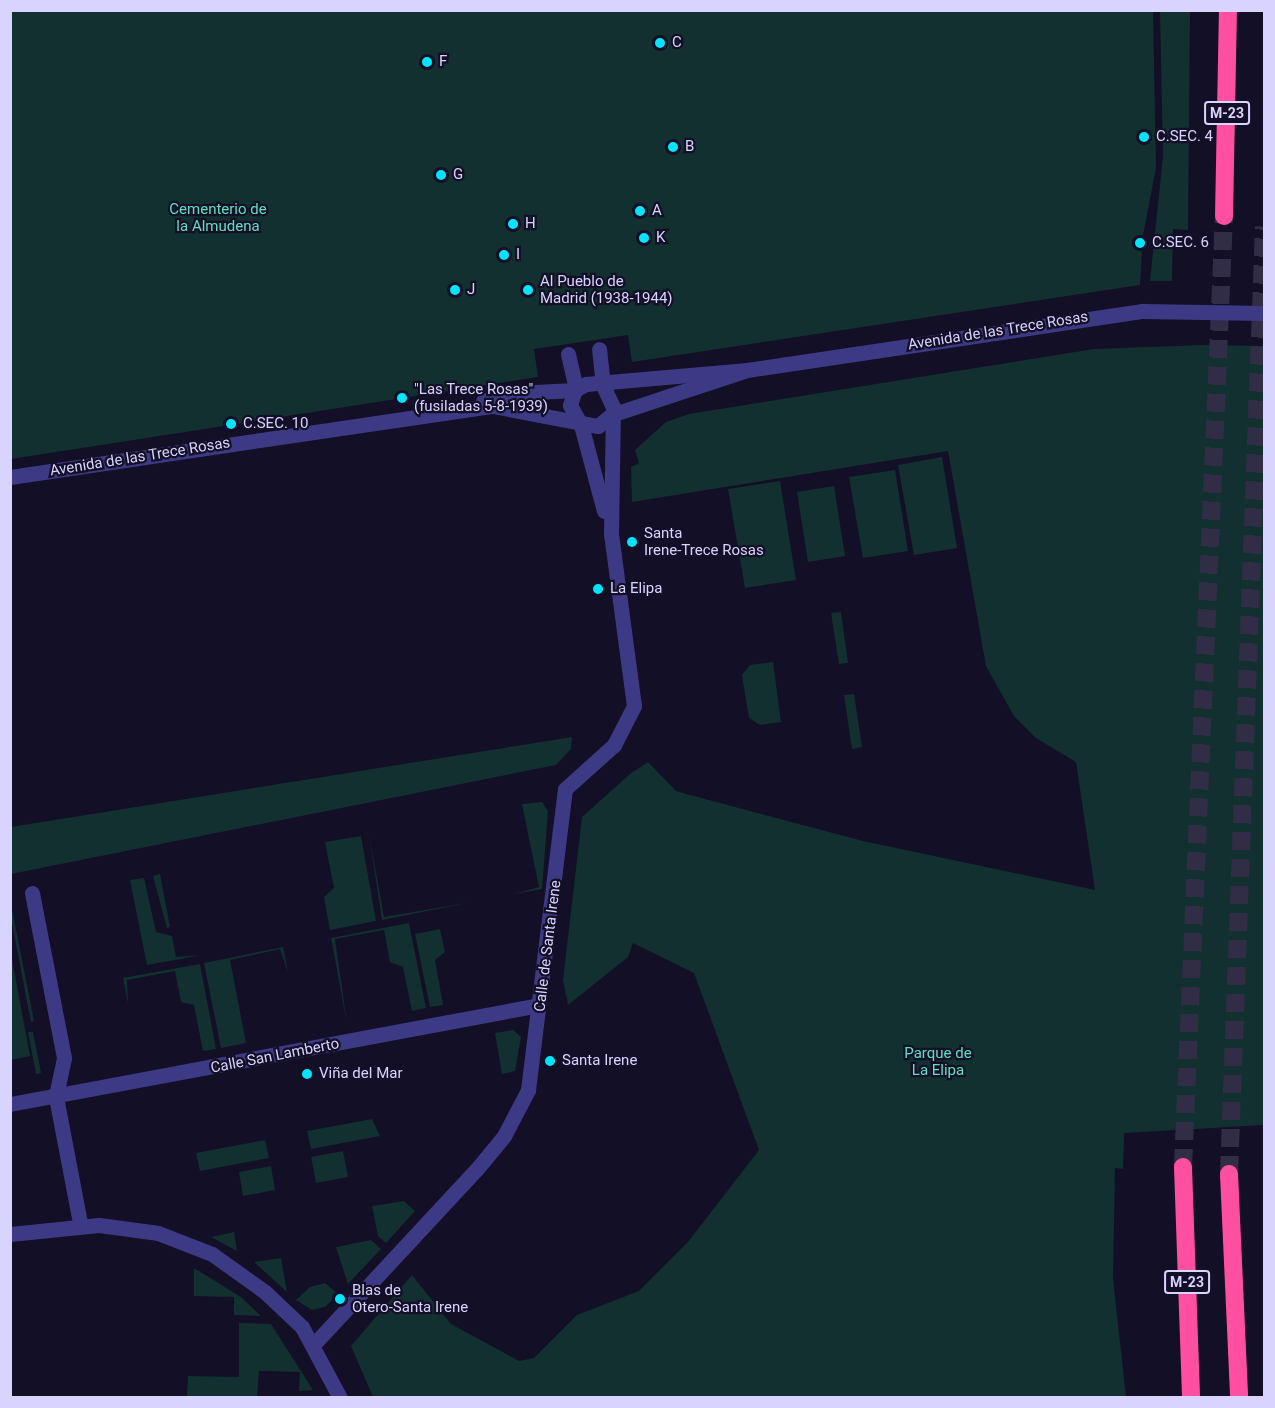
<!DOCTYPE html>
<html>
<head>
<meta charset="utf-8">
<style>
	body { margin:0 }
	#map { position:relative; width:1275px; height:1408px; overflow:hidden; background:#130f26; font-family:Roboto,sans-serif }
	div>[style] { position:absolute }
	.green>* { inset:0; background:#12302f }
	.highway-tunnel>* { height:18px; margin-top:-9px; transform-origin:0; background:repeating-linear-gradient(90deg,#312d47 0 18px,transparent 0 27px) }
	.minor>* { height:15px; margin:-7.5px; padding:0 7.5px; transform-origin:7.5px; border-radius:7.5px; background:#3d3a85 }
	.highway>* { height:18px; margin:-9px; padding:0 9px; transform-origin:9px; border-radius:9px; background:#ff4fa3 }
	.dots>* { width:16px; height:16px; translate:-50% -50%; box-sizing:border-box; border:3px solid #130f26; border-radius:50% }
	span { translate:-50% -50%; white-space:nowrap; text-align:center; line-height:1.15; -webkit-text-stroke:4.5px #130f26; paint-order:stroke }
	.shield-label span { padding:2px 4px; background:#130f26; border:2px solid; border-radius:4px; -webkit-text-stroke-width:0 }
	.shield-label { font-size:14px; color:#d9d4ff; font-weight:700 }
	.poi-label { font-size:15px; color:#d9d4ff }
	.left { translate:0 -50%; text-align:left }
	.park-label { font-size:15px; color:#5fe0c0 }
	.street-label { font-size:15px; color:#d9d4ff }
	.frame { position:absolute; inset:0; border:12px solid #d9d4ff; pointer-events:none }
</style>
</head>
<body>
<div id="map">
	<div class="green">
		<div style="clip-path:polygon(11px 10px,1153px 11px,1156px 168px,1143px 235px,1140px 285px,632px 362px,628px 335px,548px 347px,534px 349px,538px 377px,11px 459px)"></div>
		<div style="clip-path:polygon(1160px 11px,1190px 11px,1188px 230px,1173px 229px,1172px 281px,1150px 281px,1163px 156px)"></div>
		<div style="clip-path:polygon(1202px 345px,1264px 346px,1264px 1125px,1124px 1133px,1123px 1169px,1115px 1168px,1113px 1279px,1126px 1397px,373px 1397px,351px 1346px,412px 1275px,451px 1324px,519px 1361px,534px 1358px,577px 1315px,639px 1291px,688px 1242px,759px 1150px,694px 973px,633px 943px,628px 957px,568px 1005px,563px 980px,582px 817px,630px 774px,648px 762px,676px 791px,690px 795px,863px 841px,1095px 890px,1076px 762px,1036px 738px,1014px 716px,986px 666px,948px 451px,632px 502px,631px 467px,639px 463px,635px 450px,666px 422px,689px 414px,1094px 349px)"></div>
		<div style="clip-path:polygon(942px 457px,957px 548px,914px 555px,898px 465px)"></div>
		<div style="clip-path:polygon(895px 470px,908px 551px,863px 558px,849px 477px)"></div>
		<div style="clip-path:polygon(780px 481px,796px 580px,745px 588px,728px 489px)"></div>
		<div style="clip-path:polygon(834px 486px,845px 556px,808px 562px,797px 492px)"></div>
		<div style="clip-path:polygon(841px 612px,848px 663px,839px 664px,831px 613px)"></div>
		<div style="clip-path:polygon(773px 662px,781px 722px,760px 725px,749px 718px,742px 675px,750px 665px)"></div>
		<div style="clip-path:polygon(854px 694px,862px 747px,852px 749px,844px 695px)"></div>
		<div style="clip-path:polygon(572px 737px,571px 749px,556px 765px,11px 874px,11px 827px)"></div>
		<div style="clip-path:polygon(542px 802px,548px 811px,542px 889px,514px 894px,539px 887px,522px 804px)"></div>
		<div style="clip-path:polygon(369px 834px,384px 917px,472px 902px,382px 920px)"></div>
		<div style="clip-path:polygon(361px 836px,376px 921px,330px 930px,324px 897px,334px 888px,325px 842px)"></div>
		<div style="clip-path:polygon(160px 874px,170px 927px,167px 928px,153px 876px)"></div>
		<div style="clip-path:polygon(144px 878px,156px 932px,172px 936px,176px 957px,202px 955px,147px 965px,130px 880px)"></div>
		<div style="clip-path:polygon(10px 899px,34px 1021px,31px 1022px,11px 918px)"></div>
		<div style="clip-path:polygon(409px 923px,426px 1008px,412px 1011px,403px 967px,390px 962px,384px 930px,335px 939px,347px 1023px,331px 938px)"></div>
		<div style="clip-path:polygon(440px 929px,445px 952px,435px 960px,443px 1005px,430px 1007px,415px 934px)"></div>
		<div style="clip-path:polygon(283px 947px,288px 972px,280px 949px,230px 960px,246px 1043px,221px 1048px,204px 963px)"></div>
		<div style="clip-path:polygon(10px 948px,30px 1056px,11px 1060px,10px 1060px)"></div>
		<div style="clip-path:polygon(200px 964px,216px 1049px,203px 1051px,194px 1005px,181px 1002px,175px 971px,127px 980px,128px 1004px,123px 978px)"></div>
		<div style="clip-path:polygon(513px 1030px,521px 1037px,515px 1071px,502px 1074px,495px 1033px)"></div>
		<div style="clip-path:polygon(28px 1032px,33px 1032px,41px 1073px,36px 1074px)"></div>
		<div style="clip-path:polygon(372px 1119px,380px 1136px,311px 1149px,307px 1131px)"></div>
		<div style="clip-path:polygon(265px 1140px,269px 1158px,200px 1171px,196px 1153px)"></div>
		<div style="clip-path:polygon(343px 1151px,348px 1177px,316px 1183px,311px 1157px)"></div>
		<div style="clip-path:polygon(271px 1166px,275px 1190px,243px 1196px,239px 1172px)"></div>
		<div style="clip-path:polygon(404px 1201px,415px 1211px,386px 1243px,378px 1236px,372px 1206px)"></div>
		<div style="clip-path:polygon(234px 1232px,237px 1251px,211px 1237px)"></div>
		<div style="clip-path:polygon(371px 1240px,381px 1249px,348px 1284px,336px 1247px)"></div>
		<div style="clip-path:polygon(281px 1258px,287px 1292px,254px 1262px)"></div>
		<div style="clip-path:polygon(194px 1268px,241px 1297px,261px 1316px,234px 1315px,234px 1297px,194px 1296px)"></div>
		<div style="clip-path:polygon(325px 1283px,338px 1294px,325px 1307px,312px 1310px,296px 1300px,310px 1287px)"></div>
		<div style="clip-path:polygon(239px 1323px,271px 1324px,313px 1390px,299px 1391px,300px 1372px,259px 1371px,257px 1397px,187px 1397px,188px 1376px,239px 1377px)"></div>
	</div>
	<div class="highway-tunnel">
		<div style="left:1183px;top:1167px;width:952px;rotate:-87.53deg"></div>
		<div style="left:1229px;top:1174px;width:948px;rotate:-87.88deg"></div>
	</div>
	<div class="minor">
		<div style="left:568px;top:354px;width:36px;rotate:77deg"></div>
		<div style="left:483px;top:401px;width:33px;rotate:-14deg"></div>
		<div style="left:515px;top:393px;width:60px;rotate:-2.9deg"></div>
		<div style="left:581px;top:425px;width:23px;rotate:-119deg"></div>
		<div style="left:570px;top:405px;width:16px;rotate:-72deg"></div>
		<div style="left:575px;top:390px;width:13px;rotate:-29deg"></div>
		<div style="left:586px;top:384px;width:162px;rotate:-5deg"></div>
		<div style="left:747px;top:370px;width:400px;rotate:-8.5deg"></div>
		<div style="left:1143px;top:311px;width:121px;rotate:0.9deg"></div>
		<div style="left:581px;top:425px;width:89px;rotate:75deg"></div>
		<div style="left:10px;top:477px;width:488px;rotate:-8.4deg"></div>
		<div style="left:493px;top:406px;width:107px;rotate:10.8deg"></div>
		<div style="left:598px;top:426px;width:17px;rotate:-40deg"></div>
		<div style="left:611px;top:415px;width:143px;rotate:-18.3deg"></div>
		<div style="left:32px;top:893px;width:168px;rotate:79deg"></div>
		<div style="left:64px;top:1058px;width:40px;rotate:102deg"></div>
		<div style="left:56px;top:1097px;width:128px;rotate:79.2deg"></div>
		<div style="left:10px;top:1104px;width:538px;rotate:-10.6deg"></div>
		<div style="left:10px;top:1234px;width:89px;rotate:-5.8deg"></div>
		<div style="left:99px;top:1225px;width:60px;rotate:7.7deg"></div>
		<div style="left:158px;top:1233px;width:58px;rotate:21.3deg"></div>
		<div style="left:212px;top:1254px;width:65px;rotate:35.6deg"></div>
		<div style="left:265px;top:1292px;width:51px;rotate:43.4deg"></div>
		<div style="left:302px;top:1327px;width:81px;rotate:61.8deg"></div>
		<div style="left:315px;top:1343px;width:236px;rotate:-47.1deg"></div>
		<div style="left:476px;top:1170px;width:44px;rotate:-50.5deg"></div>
		<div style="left:504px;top:1136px;width:52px;rotate:-62.4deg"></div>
		<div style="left:528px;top:1090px;width:303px;rotate:-83deg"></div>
		<div style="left:565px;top:789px;width:66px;rotate:-41.9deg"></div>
		<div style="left:614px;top:745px;width:44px;rotate:-62.9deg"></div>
		<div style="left:634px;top:706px;width:174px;rotate:-97.6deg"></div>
		<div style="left:611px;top:534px;width:127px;rotate:-89.1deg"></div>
		<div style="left:613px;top:407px;width:23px;rotate:-115deg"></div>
		<div style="left:603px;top:386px;width:37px;rotate:-96deg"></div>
	</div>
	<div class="highway">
		<div style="left:1224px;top:216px;width:206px;rotate:-88.9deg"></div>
		<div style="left:1183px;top:1167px;width:231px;rotate:88deg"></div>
		<div style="left:1229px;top:1174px;width:224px;rotate:87.4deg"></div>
	</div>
	<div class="dots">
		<div style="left:660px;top:43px;background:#00e5ff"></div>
		<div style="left:427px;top:62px;background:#00e5ff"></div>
		<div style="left:1144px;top:137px;background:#00e5ff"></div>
		<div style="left:673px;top:147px;background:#00e5ff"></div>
		<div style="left:441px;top:175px;background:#00e5ff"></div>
		<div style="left:640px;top:211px;background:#00e5ff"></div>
		<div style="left:513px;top:224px;background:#00e5ff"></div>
		<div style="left:644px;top:238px;background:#00e5ff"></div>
		<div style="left:1140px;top:243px;background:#00e5ff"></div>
		<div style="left:504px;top:255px;background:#00e5ff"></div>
		<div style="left:455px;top:290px;background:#00e5ff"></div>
		<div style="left:528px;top:290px;background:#00e5ff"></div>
		<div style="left:402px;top:398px;background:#00e5ff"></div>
		<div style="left:231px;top:424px;background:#00e5ff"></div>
		<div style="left:632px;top:542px;background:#00e5ff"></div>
		<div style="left:598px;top:589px;background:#00e5ff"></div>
		<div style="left:550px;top:1061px;background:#00e5ff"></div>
		<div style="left:307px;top:1074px;background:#00e5ff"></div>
		<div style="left:340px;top:1299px;background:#00e5ff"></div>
	</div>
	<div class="shield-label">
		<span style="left:1227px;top:113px">M-23</span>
		<span style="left:1187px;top:1282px">M-23</span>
	</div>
	<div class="poi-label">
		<span class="left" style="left:672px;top:43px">C</span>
		<span class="left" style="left:439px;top:62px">F</span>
		<span class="left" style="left:1156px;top:137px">C.SEC. 4</span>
		<span class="left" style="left:685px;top:147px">B</span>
		<span class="left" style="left:453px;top:175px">G</span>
		<span class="left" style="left:652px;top:211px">A</span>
		<span class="left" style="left:525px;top:224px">H</span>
		<span class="left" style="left:656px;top:238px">K</span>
		<span class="left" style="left:1152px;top:243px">C.SEC. 6</span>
		<span class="left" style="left:516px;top:255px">I</span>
		<span class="left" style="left:540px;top:290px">Al Pueblo de<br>Madrid (1938-1944)</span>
		<span class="left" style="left:467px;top:290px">J</span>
		<span class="left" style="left:414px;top:398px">"Las Trece Rosas"<br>(fusiladas 5-8-1939)</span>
		<span class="left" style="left:243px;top:424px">C.SEC. 10</span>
		<span class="left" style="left:644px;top:542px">Santa<br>Irene-Trece Rosas</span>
		<span class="left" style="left:610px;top:589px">La Elipa</span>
		<span class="left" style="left:562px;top:1061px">Santa Irene</span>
		<span class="left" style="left:319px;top:1074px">Viña del Mar</span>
		<span class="left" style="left:352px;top:1299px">Blas de<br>Otero-Santa Irene</span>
	</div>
	<div class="park-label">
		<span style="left:218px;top:218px">Cementerio de<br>la Almudena</span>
		<span style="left:938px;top:1062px">Parque de<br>La Elipa</span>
	</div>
	<div class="street-label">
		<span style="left:998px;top:331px;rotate:-9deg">Avenida de las Trece Rosas</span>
		<span style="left:140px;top:457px;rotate:-9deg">Avenida de las Trece Rosas</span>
		<span style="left:548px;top:946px;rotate:-83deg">Calle de Santa Irene</span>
		<span style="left:275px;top:1056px;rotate:-11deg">Calle San Lamberto</span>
	</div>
	<div class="frame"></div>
</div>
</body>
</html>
